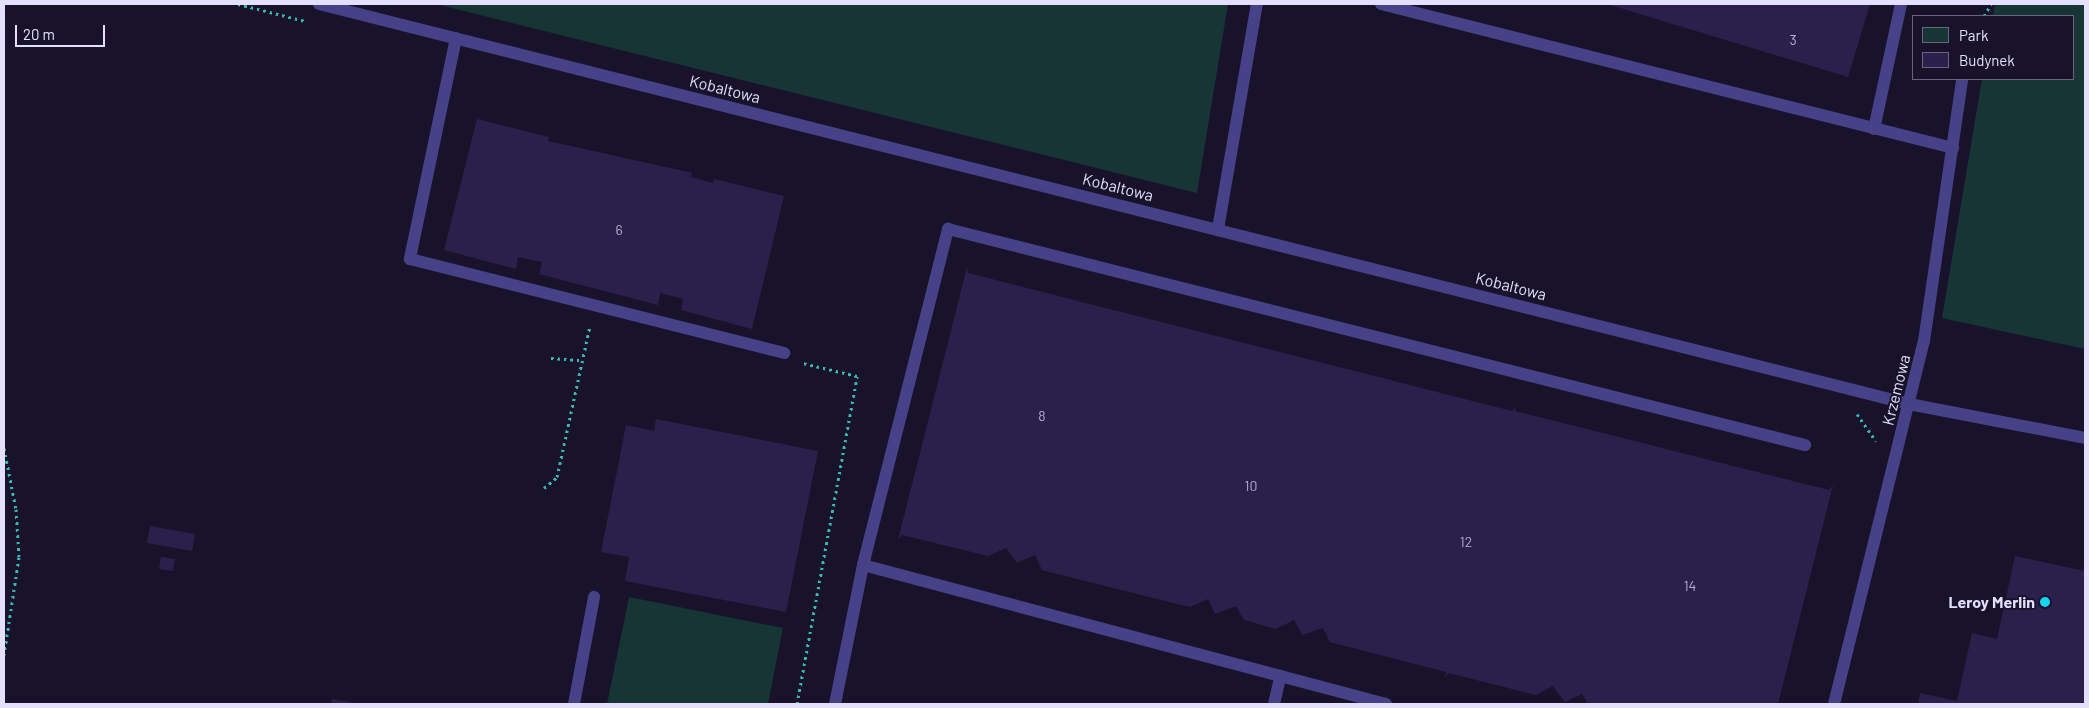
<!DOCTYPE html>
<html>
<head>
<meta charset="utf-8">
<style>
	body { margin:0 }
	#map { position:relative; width:2089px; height:708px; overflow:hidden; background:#18132b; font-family:Barlow,sans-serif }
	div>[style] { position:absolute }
	.green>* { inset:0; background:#173535 }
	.building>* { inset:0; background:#2b204b }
	.path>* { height:3px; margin-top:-1.5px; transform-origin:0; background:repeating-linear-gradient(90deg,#39b7b4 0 2.5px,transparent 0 6.5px) }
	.service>* { height:12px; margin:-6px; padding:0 6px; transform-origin:6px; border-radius:6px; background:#474187 }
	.dots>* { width:14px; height:14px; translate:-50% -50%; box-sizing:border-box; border:2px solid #18132b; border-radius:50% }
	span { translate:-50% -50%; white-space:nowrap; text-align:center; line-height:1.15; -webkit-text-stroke:4px #18132b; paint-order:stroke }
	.number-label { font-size:14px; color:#b6afd0 }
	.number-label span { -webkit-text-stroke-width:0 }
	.street-label { font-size:16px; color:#e4dffd }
	.poi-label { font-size:16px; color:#e4dffd; font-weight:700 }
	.right { translate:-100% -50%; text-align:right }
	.frame { position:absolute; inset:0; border:5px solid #e4dffd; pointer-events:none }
	.legend { position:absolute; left:1912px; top:15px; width:162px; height:65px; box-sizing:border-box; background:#18132b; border:1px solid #6a657f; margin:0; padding:6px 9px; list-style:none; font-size:15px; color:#e4dffd }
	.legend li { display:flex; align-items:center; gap:10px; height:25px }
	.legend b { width:25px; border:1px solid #6a657f }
	.scale { position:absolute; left:15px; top:25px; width:90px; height:22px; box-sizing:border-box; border:2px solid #e4dffd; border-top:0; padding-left:6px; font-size:15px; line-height:18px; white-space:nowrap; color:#e4dffd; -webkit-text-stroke:4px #18132b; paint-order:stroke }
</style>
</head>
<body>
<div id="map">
	<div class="green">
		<div style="clip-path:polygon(436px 4px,1228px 4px,1197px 193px)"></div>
		<div style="clip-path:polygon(1995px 4px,2085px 4px,2085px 349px,1942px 318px,1982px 79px,2073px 79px,2073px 16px,1993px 16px)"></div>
		<div style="clip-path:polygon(629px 597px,783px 628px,768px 704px,607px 704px)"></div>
	</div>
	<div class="building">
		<div style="clip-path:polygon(1607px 4px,1870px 4px,1848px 77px)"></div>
		<div style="clip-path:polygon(477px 119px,549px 137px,548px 141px,692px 173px,691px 177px,713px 183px,714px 179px,784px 196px,752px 329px,681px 310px,683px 299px,660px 293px,658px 305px,539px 274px,542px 262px,518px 257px,516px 269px,444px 250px)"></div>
		<div style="clip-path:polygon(967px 267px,968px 273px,1512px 411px,1516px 406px,1515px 411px,1829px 490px,1833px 485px,1778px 704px,1588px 704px,1582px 694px,1565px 702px,1553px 686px,1536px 695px,1449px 673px,1445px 678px,1446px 672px,1330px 642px,1323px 628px,1302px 635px,1294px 620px,1276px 629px,1244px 620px,1236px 606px,1215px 614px,1208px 599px,1190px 607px,1042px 570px,1035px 555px,1017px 563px,1006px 548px,988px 556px,902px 535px,898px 540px)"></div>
		<div style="clip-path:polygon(656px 419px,818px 451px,786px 612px,625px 581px,629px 557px,601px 552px,626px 425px,654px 431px)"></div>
		<div style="clip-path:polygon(150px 526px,195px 534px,192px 551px,147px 543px)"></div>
		<div style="clip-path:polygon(2015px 556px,2085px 571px,2085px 704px,1918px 704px,1920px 693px,1957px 701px,1972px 633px,1997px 639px)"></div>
		<div style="clip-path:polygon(161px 557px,175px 559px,173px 571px,159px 569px)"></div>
		<div style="clip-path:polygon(332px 699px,354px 703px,354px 704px,331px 704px)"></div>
	</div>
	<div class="path">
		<div style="left:238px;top:4px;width:69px;rotate:14.2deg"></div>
		<div style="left:1984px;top:16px;width:14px;rotate:-60deg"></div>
		<div style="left:551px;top:358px;width:31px;rotate:4deg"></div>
		<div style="left:1857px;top:414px;width:33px;rotate:55deg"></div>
		<div style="left:4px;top:448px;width:62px;rotate:78.9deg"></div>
		<div style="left:16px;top:509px;width:48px;rotate:86.4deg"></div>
		<div style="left:19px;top:557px;width:99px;rotate:98.7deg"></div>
		<div style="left:544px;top:488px;width:17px;rotate:-40deg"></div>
		<div style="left:557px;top:477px;width:155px;rotate:-77.7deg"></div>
		<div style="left:797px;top:704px;width:333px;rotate:-79.6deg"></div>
		<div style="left:857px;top:376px;width:56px;rotate:-166.5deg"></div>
	</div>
	<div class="service">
		<div style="left:319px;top:4px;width:1640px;rotate:14.12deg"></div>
		<div style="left:1909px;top:404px;width:179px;rotate:10.9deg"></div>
		<div style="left:1381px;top:4px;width:590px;rotate:14.13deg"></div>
		<div style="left:456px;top:38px;width:226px;rotate:101.8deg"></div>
		<div style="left:410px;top:259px;width:386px;rotate:14.1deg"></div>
		<div style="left:1874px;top:129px;width:128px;rotate:-77.8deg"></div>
		<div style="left:1218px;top:229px;width:228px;rotate:-80.2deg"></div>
		<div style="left:574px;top:704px;width:109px;rotate:-79.4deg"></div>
		<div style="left:835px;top:704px;width:142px;rotate:-78.6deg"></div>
		<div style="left:1274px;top:704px;width:28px;rotate:-77deg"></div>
		<div style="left:1386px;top:704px;width:541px;rotate:-165.12deg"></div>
		<div style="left:863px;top:565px;width:347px;rotate:-75.8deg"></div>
		<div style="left:948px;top:229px;width:884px;rotate:14.15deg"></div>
		<div style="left:1834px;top:704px;width:374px;rotate:-76.1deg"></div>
		<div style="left:1924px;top:341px;width:265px;rotate:-81.7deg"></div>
	</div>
	<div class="dots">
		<div style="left:2045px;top:602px;background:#18d2f1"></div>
	</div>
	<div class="number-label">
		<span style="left:1793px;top:40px">3</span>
		<span style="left:619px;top:230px">6</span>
		<span style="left:1042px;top:416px">8</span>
		<span style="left:1251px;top:486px">10</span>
		<span style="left:1466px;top:542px">12</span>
		<span style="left:1690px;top:586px">14</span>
	</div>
	<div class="street-label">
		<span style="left:725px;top:89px;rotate:14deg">Kobaltowa</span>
		<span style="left:1118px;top:187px;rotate:14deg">Kobaltowa</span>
		<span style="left:1511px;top:286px;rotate:14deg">Kobaltowa</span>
		<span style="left:1896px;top:390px;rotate:-76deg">Krzemowa</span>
	</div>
	<div class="poi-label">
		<span class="right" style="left:2035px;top:602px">Leroy Merlin</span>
	</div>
	<div class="frame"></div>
	<ul class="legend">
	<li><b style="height:14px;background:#173535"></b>Park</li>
	<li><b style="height:14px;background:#2b204b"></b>Budynek</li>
	</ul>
	<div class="scale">20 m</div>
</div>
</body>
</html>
